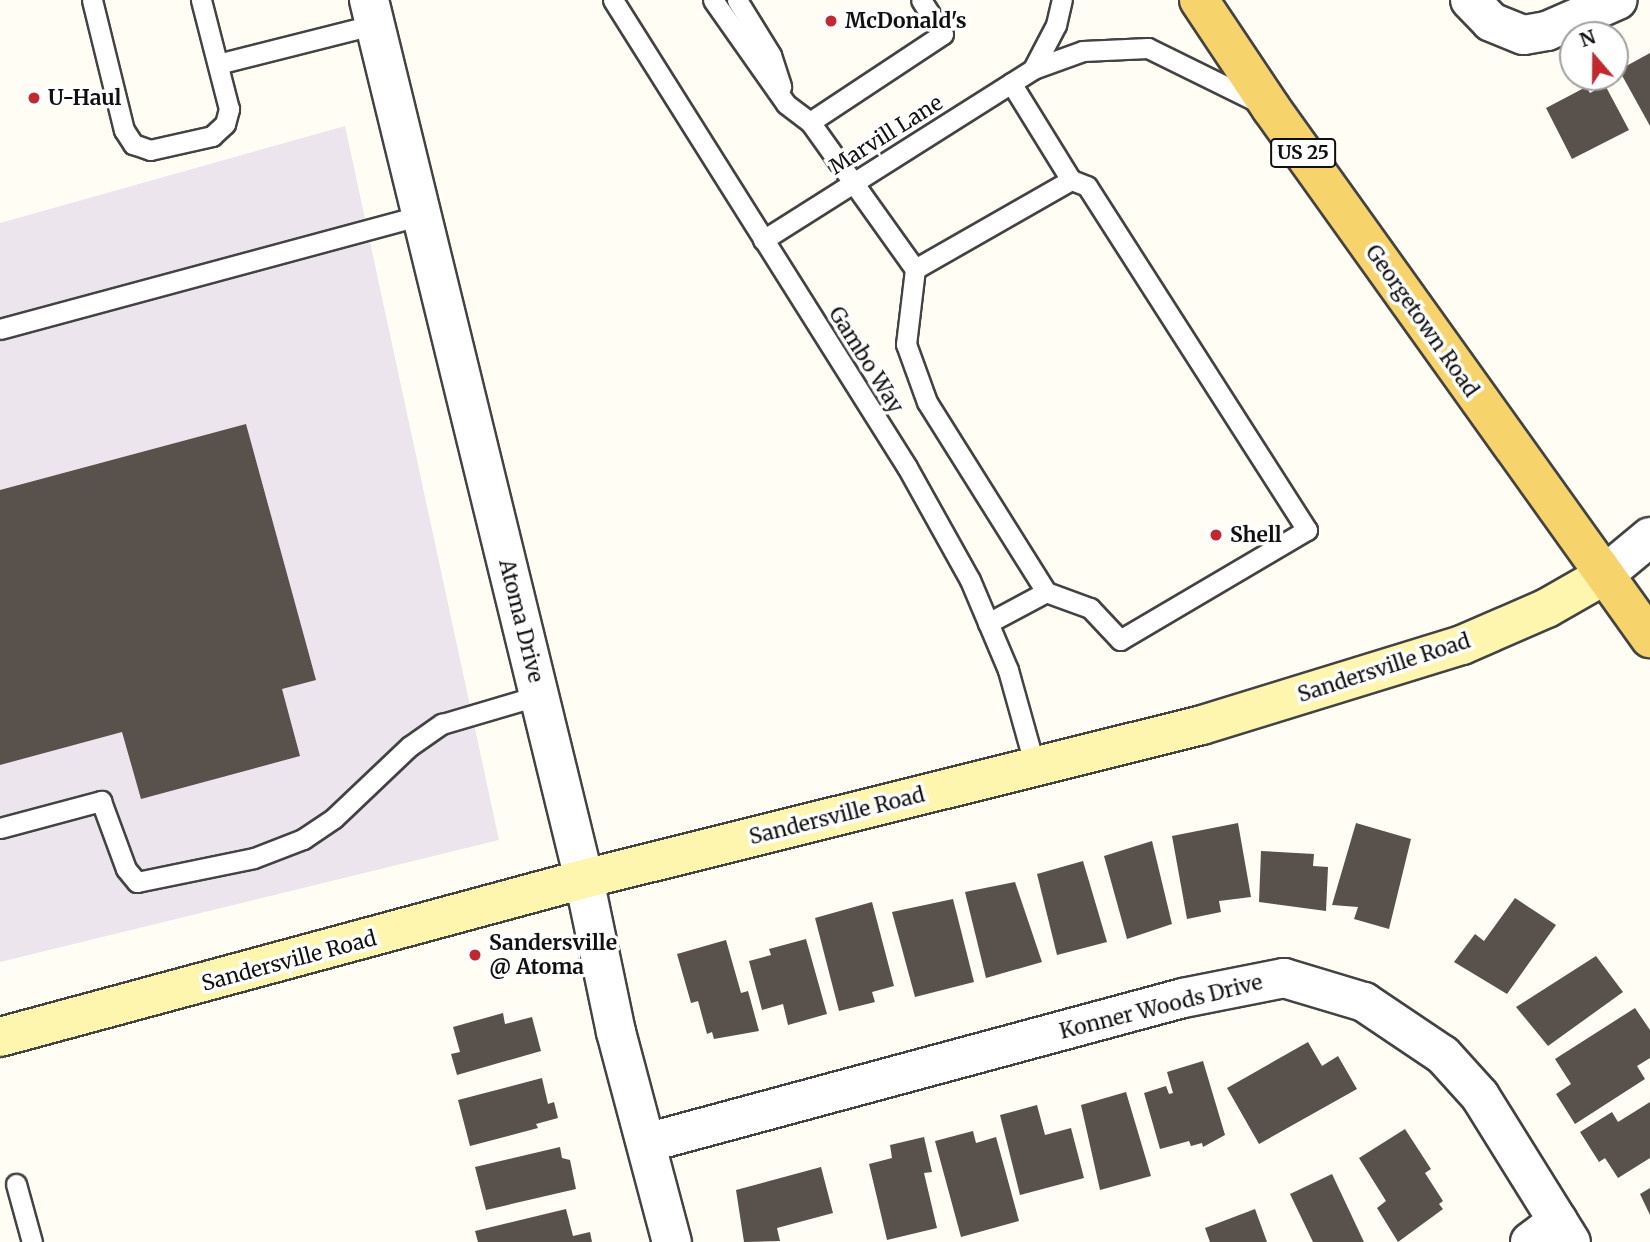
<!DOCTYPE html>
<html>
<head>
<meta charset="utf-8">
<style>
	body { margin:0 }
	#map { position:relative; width:1650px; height:1242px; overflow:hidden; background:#fffdf4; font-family:Merriweather,serif }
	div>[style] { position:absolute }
	.industrial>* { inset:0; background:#ede5ee }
	.building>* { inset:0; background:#59514c }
	.roads { filter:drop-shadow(2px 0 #434343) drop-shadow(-2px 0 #434343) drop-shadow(0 2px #434343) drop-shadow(0 -2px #434343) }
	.lane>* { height:19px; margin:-9.5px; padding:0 9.5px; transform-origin:9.5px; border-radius:9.5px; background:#fff }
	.street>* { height:38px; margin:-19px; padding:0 19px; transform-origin:19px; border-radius:19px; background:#fff }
	.secondary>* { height:38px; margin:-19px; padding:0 19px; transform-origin:19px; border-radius:19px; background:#fef5af }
	.primary>* { height:38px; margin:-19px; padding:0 19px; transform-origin:19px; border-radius:19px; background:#f7d46b }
	.dots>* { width:19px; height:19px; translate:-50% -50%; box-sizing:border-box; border:4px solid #fff; border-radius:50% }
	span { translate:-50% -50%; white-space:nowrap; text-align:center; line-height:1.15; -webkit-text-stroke:7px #fff; paint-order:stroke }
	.shield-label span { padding:2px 5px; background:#fff; border:2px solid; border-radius:5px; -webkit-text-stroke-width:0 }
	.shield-label { font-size:19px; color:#101010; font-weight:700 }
	.poi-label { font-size:21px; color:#101010; font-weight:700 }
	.left { translate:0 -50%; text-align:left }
	.street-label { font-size:21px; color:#101010 }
	.north { position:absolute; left:1559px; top:21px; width:70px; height:70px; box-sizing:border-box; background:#fff; border:2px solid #9f9f9f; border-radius:50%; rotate:340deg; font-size:19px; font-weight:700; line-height:28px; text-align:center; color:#101010 }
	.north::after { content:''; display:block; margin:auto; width:24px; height:32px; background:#c12830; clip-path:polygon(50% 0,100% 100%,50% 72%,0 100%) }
</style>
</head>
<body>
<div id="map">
	<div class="industrial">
		<div style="clip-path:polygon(345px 126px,499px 840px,0 962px,0 223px)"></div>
	</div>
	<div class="building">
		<div style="clip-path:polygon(1650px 53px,1650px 126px,1619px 70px)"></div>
		<div style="clip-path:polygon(1605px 85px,1629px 130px,1572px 159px,1546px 108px,1586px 87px,1590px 93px)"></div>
		<div style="clip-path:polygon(246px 424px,316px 680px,282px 689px,300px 756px,141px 799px,122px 732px,0 765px,0 490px)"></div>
		<div style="clip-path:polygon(1238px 823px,1251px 897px,1219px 901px,1221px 912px,1187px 919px,1172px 836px)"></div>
		<div style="clip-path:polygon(1356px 823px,1411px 839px,1389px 929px,1354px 919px,1358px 907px,1332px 905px)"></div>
		<div style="clip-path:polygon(1152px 841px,1172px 924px,1127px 939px,1104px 856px)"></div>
		<div style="clip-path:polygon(1261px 851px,1314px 854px,1313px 866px,1328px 867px,1326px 911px,1259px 902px)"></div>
		<div style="clip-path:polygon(1083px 861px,1107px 942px,1057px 955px,1037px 874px)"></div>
		<div style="clip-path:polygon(1015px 882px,1042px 962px,986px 978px,965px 892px)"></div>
		<div style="clip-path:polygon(1515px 898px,1556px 925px,1507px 994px,1454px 962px,1475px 934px,1484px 941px)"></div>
		<div style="clip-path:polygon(953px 899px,974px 982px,915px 997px,892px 912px)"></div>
		<div style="clip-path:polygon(872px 902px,894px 986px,872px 992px,875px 1002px,839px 1011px,815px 918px)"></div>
		<div style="clip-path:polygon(806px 939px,827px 1014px,788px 1025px,783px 1004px,762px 1010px,749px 961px,771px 955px,769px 949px)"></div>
		<div style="clip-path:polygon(726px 940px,741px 993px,748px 991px,759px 1031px,714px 1039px,712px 1032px,707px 1034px,698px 1001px,691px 1003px,677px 954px)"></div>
		<div style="clip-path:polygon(1596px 956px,1623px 992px,1548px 1046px,1516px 1007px)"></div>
		<div style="clip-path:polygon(1635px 1008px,1650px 1030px,1650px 1058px,1637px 1066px,1645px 1079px,1575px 1124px,1556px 1094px,1571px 1084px,1555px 1059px)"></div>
		<div style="clip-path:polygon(503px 1013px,505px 1024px,532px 1017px,541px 1051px,457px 1075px,451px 1054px,460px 1052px,453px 1027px)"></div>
		<div style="clip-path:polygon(1308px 1042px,1322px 1066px,1338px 1056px,1357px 1089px,1259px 1144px,1227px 1088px)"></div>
		<div style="clip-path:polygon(1203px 1061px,1225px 1135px,1203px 1147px,1202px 1143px,1191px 1146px,1189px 1141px,1160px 1149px,1144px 1093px,1166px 1086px,1169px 1094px,1173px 1093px,1167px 1072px)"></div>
		<div style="clip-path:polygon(542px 1078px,548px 1104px,554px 1102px,558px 1118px,536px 1124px,538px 1128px,470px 1146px,458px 1100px)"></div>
		<div style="clip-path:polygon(1126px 1092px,1151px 1176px,1100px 1190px,1081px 1105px)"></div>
		<div style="clip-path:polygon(1650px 1102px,1650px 1158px,1618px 1178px,1605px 1158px,1599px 1162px,1580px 1132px,1612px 1112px,1618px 1122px)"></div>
		<div style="clip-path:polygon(1037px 1105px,1045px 1135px,1071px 1128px,1084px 1178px,1020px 1195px,1000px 1115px)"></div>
		<div style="clip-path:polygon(1405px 1129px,1431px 1169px,1425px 1173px,1443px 1201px,1439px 1204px,1443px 1209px,1398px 1242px,1377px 1208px,1386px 1201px,1359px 1158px)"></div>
		<div style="clip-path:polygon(973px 1131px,976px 1143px,996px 1137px,1019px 1221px,961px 1237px,935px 1141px)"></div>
		<div style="clip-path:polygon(924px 1137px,932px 1172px,924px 1173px,937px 1228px,887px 1240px,869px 1164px,892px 1158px,890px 1145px)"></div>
		<div style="clip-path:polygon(560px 1147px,562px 1158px,570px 1160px,576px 1189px,486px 1210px,475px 1167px)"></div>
		<div style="clip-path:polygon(821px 1167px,833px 1213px,777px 1228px,780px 1241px,744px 1242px,736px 1190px)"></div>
		<div style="clip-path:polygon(1332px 1174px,1364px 1242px,1313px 1242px,1290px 1194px)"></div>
		<div style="clip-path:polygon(1650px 1188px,1650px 1215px,1640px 1194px)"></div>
		<div style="clip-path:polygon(566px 1209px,573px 1236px,590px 1232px,592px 1242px,478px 1242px,475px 1231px)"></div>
		<div style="clip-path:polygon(1255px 1209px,1267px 1242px,1210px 1242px,1205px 1228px)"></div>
	</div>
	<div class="roads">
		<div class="lane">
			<div style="left:92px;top:0;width:134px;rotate:76.2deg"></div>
			<div style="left:124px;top:130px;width:17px;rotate:57deg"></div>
			<div style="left:133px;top:144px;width:18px;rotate:19deg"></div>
			<div style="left:150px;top:150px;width:64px;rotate:-12.7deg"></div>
			<div style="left:212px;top:136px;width:18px;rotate:-43deg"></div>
			<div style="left:225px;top:124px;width:16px;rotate:-75deg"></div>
			<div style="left:229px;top:109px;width:113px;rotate:-104.4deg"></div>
			<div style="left:613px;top:0;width:552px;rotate:57.81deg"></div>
			<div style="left:907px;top:467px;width:129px;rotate:60.9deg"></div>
			<div style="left:970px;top:580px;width:98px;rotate:67.1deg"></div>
			<div style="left:1008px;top:670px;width:101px;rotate:74.4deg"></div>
			<div style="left:713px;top:0;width:127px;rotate:54.9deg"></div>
			<div style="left:786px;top:104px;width:30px;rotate:37deg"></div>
			<div style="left:810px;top:122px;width:159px;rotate:-33.5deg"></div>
			<div style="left:943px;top:34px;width:40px;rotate:-122.9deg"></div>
			<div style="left:737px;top:0;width:65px;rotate:58.3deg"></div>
			<div style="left:771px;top:55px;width:33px;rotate:72deg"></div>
			<div style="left:218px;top:64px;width:163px;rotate:-14.2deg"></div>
			<div style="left:1033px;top:69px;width:50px;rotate:-62.4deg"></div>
			<div style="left:1056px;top:25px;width:26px;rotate:-77deg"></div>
			<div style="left:810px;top:122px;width:181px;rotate:54.5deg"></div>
			<div style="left:915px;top:269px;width:180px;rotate:-29.7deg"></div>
			<div style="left:1071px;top:180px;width:114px;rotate:-121.7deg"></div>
			<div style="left:763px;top:240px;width:320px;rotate:-32.3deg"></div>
			<div style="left:1033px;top:69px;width:53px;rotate:-19.8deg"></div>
			<div style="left:1083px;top:51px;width:65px;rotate:-2.6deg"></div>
			<div style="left:1148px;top:48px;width:125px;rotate:26.2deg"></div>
			<div style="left:915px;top:269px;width:76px;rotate:96.8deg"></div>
			<div style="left:906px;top:344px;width:62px;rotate:70.1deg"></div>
			<div style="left:927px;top:402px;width:224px;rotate:57.9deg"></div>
			<div style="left:1046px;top:592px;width:66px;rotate:151.9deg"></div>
			<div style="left:0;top:329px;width:437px;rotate:-15.1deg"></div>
			<div style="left:1046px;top:592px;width:47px;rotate:20deg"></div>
			<div style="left:1090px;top:608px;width:44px;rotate:46.8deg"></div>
			<div style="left:1120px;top:640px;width:217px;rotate:-30.5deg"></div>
			<div style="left:1307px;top:530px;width:408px;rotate:-122.6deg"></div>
			<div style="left:1087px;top:186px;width:17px;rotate:-159deg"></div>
			<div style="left:0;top:828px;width:105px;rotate:-15deg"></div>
			<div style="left:101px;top:801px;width:72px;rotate:69.8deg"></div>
			<div style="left:126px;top:869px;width:17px;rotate:50deg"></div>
			<div style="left:137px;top:882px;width:119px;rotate:-11.6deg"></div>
			<div style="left:254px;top:858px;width:53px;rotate:-21.2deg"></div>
			<div style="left:303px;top:839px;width:37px;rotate:-34deg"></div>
			<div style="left:334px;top:818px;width:105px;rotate:-43.5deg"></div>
			<div style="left:410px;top:746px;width:39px;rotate:-35deg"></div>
			<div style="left:442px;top:724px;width:102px;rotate:-16.5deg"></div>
			<div style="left:16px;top:1184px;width:60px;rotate:74.6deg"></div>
		</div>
		<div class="street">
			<div style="left:369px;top:0;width:905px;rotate:76.26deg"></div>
			<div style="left:584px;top:879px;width:156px;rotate:78.2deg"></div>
			<div style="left:616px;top:1032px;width:217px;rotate:75.1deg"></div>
			<div style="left:1470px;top:0;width:30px;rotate:46deg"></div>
			<div style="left:1491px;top:22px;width:35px;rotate:22deg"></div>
			<div style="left:1524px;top:35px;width:23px;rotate:-10deg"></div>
			<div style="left:1547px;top:31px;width:77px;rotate:-23.6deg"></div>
			<div style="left:1603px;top:576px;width:61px;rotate:-39.7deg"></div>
			<div style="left:646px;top:1143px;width:556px;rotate:-15.11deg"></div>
			<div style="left:1183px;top:998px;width:103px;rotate:-11.2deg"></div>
			<div style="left:1284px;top:978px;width:84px;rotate:16.7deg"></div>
			<div style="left:1364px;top:1002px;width:95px;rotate:33.9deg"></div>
			<div style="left:1443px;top:1055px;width:55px;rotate:47.9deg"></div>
			<div style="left:1480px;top:1096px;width:172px;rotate:58.1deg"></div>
			<div style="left:1530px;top:1242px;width:35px;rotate:-37deg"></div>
		</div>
		<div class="secondary">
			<div style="left:0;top:1037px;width:605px;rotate:-15.14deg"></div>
			<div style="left:584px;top:879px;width:637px;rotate:-13.99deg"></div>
			<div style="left:1202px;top:725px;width:272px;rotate:-17.1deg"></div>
			<div style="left:1462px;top:645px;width:93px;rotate:-23.5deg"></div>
			<div style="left:1547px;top:608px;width:64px;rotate:-29.7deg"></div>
		</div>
		<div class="primary">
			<div style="left:1199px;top:0;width:130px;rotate:56.3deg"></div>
			<div style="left:1271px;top:108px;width:652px;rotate:54.43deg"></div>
		</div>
	</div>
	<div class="dots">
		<div style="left:831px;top:21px;background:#c12830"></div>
		<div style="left:34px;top:98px;background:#c12830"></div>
		<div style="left:1216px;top:535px;background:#c12830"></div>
		<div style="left:475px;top:955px;background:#c12830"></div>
	</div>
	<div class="shield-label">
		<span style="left:1303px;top:153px">US 25</span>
	</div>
	<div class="poi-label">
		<span class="left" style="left:845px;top:21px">McDonald's</span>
		<span class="left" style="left:48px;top:98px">U-Haul</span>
		<span class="left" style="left:1230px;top:535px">Shell</span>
		<span class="left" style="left:489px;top:955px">Sandersville<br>@ Atoma</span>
	</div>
	<div class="street-label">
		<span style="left:886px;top:135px;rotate:-32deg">Marvill Lane</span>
		<span style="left:1422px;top:321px;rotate:55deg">Georgetown Road</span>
		<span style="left:866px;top:360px;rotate:58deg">Gambo Way</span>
		<span style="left:521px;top:621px;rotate:76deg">Atoma Drive</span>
		<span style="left:1384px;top:668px;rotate:-18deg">Sandersville Road</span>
		<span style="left:837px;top:816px;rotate:-14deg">Sandersville Road</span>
		<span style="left:289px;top:961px;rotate:-15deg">Sandersville Road</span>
		<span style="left:1161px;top:1007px;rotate:-14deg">Konner Woods Drive</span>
	</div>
	<div class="north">N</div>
</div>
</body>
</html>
